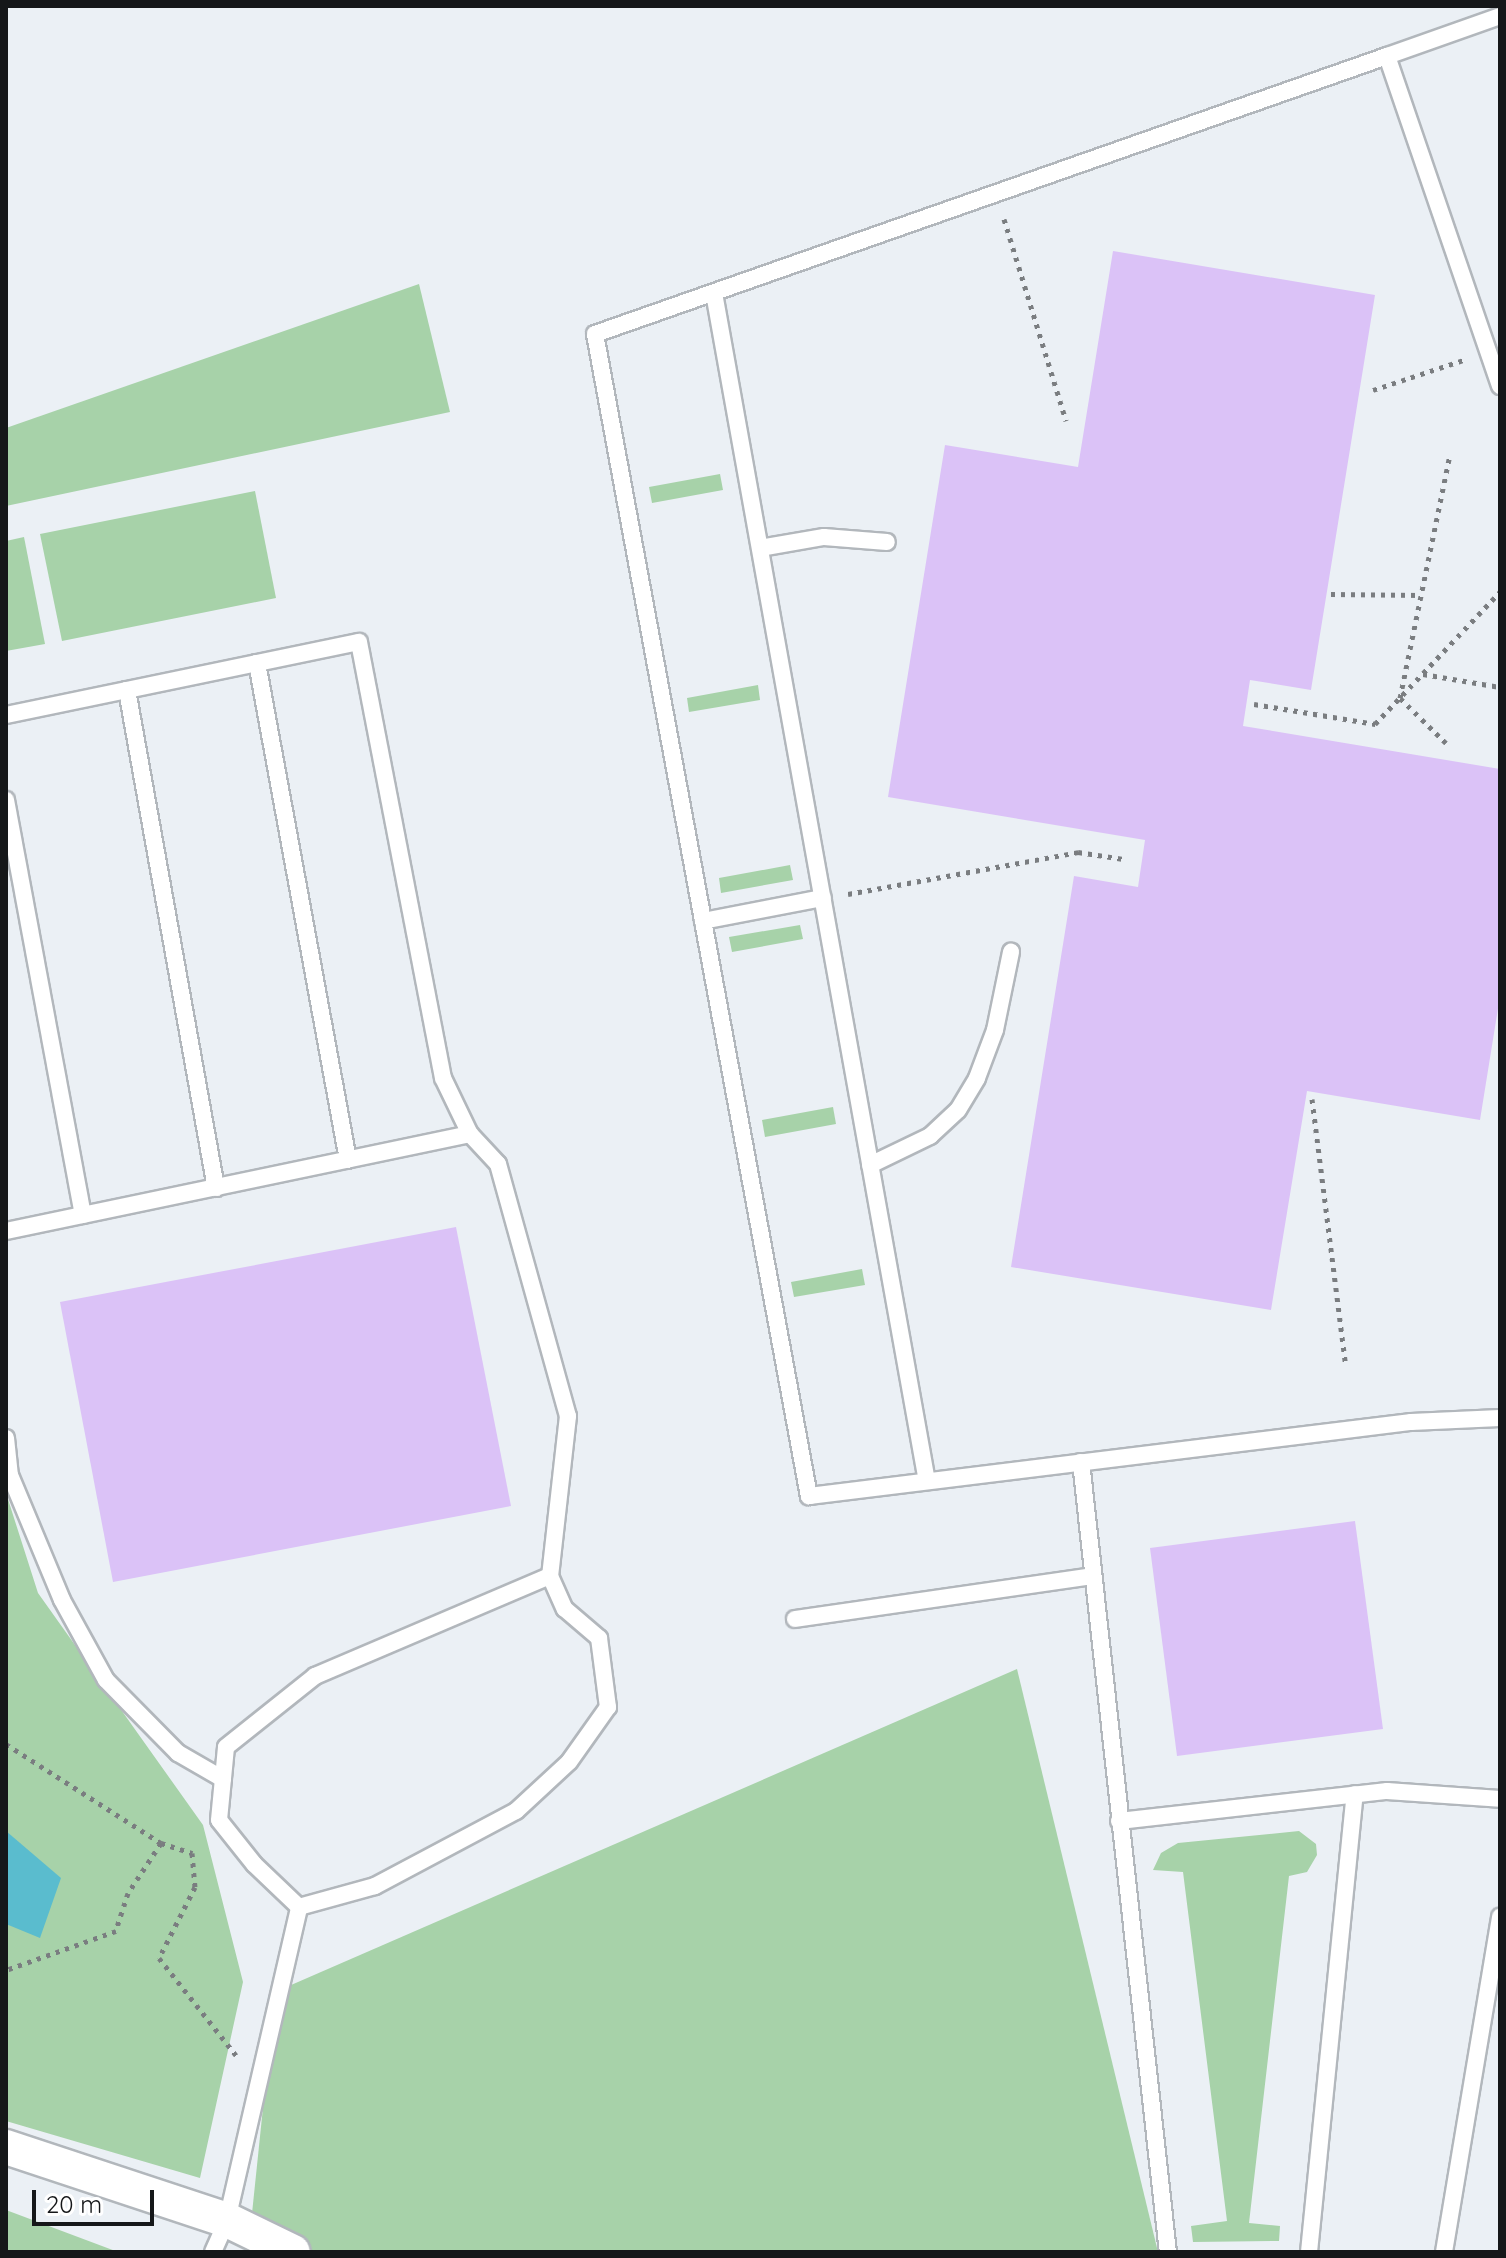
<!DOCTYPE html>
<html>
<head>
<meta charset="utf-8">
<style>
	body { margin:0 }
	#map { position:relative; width:1506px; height:2258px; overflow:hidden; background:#ebf0f5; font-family:Quicksand,sans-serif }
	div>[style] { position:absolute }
	.green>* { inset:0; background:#a7d2a9 }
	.water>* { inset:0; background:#5abcce }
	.building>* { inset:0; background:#dbc2f7 }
	.path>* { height:5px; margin-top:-2.5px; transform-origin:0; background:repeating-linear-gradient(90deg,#7a7d80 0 4px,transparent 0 10px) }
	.roads { filter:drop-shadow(2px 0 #b2b7bc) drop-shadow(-2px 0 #b2b7bc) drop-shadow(0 2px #b2b7bc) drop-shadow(0 -2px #b2b7bc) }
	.service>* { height:16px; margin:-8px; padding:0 8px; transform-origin:8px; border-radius:8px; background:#fff }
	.minor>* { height:34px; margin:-17px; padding:0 17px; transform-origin:17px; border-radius:17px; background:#fff }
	span { translate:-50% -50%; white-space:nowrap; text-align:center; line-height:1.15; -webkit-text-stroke:8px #fff; paint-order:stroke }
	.frame { position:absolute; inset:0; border:8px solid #151719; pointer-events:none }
	.scale { position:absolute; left:32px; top:2190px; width:122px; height:36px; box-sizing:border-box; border:4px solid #151719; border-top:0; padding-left:10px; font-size:24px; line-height:28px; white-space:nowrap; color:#151719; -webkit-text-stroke:6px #fff; paint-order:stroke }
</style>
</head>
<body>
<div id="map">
	<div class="green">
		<div style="clip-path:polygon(419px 284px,450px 412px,6px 506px,6px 428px)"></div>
		<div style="clip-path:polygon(720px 474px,723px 490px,652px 503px,649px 487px)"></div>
		<div style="clip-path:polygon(255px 491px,276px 598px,62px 641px,40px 534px)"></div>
		<div style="clip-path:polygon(24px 537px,45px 644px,6px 651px,6px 541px)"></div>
		<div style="clip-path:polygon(758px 685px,760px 700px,689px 712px,687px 698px)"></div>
		<div style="clip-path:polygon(790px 865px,793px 880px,721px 893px,719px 878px)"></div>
		<div style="clip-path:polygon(800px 925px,803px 939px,732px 952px,729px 937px)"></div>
		<div style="clip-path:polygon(833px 1107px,836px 1124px,765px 1137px,762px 1120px)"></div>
		<div style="clip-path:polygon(862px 1269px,865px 1285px,794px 1297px,791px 1282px)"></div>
		<div style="clip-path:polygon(6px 1493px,38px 1593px,203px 1825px,243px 1982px,200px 2178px,6px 2121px)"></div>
		<div style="clip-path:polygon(1017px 1669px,1158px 2252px,248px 2252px,275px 1992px)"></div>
		<div style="clip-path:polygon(1299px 1831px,1316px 1844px,1317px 1855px,1307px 1872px,1289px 1876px,1249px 2223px,1280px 2226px,1279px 2241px,1193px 2242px,1191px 2226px,1227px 2221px,1183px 1872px,1153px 1870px,1161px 1853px,1178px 1843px)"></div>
		<div style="clip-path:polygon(6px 2210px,118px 2252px,6px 2252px)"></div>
	</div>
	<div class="water">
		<div style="clip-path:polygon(6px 1831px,61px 1878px,40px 1938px,6px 1924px)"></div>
	</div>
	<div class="building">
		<div style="clip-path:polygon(1113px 251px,1375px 295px,1311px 690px,1250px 680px,1243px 726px,1500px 769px,1500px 996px,1480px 1120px,1307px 1091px,1271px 1310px,1011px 1267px,1074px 876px,1138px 887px,1145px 840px,888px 797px,945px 445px,1078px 467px)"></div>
		<div style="clip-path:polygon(456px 1227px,511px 1506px,113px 1582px,60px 1302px)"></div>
		<div style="clip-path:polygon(1355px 1521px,1383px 1729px,1177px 1756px,1150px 1548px)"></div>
	</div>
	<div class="path">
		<div style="left:1004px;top:219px;width:211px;rotate:72.9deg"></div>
		<div style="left:1373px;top:390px;width:95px;rotate:-18.4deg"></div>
		<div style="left:1331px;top:594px;width:90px;rotate:0.6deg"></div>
		<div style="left:1423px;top:674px;width:78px;rotate:9.6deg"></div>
		<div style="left:1254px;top:704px;width:123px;rotate:9.4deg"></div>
		<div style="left:1375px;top:724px;width:182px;rotate:-46.6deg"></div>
		<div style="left:1446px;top:743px;width:64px;rotate:-135.6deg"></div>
		<div style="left:1400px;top:698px;width:249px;rotate:-78.4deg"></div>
		<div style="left:848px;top:894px;width:234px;rotate:-10.3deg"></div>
		<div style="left:1078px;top:852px;width:46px;rotate:8.8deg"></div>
		<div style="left:1312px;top:1099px;width:265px;rotate:82.8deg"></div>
		<div style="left:6px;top:1744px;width:184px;rotate:32.6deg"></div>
		<div style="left:161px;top:1843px;width:60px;rotate:123.4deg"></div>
		<div style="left:128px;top:1893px;width:40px;rotate:108deg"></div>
		<div style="left:116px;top:1931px;width:117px;rotate:160.5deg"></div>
		<div style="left:161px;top:1843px;width:33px;rotate:18deg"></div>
		<div style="left:192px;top:1853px;width:34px;rotate:85deg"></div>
		<div style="left:195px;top:1887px;width:80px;rotate:116.9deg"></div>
		<div style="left:159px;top:1958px;width:124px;rotate:51.6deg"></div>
	</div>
	<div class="roads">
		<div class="service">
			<div style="left:1387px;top:56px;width:120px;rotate:-19.5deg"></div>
			<div style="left:714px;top:293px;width:1207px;rotate:79.84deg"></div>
			<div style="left:1500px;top:386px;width:349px;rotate:-108.9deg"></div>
			<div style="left:1387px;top:56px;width:839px;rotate:160.66deg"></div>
			<div style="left:595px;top:334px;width:1182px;rotate:79.57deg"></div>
			<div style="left:809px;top:1496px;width:607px;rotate:-7.01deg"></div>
			<div style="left:1411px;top:1422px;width:89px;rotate:-2.6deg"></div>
			<div style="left:760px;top:548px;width:65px;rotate:-9.8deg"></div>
			<div style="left:824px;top:537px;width:63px;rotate:4.5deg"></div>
			<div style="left:257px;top:663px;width:505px;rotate:79.62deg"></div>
			<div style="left:127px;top:690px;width:506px;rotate:79.87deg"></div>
			<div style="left:6px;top:715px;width:360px;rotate:-11.7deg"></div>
			<div style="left:359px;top:642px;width:444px;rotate:79.1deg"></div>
			<div style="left:443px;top:1078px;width:62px;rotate:64.3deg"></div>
			<div style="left:470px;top:1134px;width:41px;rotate:47deg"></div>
			<div style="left:498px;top:1164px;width:262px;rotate:74.5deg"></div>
			<div style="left:568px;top:1416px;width:161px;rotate:96.4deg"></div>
			<div style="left:6px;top:800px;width:422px;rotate:79.5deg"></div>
			<div style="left:703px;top:921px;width:122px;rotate:-10.9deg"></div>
			<div style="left:870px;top:1165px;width:67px;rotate:-25.8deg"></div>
			<div style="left:930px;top:1136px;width:38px;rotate:-43deg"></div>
			<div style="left:958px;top:1110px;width:37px;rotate:-59deg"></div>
			<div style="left:977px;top:1078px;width:51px;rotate:-69.4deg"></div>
			<div style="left:995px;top:1030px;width:80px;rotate:-78.4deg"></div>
			<div style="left:6px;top:1231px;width:474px;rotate:-11.8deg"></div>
			<div style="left:6px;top:1438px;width:37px;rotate:84deg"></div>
			<div style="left:10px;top:1475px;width:135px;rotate:67.4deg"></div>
			<div style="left:62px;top:1600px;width:91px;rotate:61.2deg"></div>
			<div style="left:106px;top:1680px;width:103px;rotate:45.4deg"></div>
			<div style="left:178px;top:1753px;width:52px;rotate:30deg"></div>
			<div style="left:1081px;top:1462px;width:795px;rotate:83.72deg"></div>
			<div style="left:550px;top:1576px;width:36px;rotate:66deg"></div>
			<div style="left:565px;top:1609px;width:45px;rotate:40.5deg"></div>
			<div style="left:599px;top:1638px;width:70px;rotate:82.6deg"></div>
			<div style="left:608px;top:1707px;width:67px;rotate:125.3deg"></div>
			<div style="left:569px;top:1762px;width:72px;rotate:137.2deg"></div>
			<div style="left:516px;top:1811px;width:160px;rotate:152deg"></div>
			<div style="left:375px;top:1886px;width:79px;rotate:164.6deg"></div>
			<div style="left:299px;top:1907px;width:62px;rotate:-136.3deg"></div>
			<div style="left:254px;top:1864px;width:56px;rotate:-128.5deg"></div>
			<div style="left:219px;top:1820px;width:73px;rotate:-84.5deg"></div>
			<div style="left:226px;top:1747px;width:114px;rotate:-38.6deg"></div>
			<div style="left:315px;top:1676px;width:255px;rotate:-23.1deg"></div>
			<div style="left:795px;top:1619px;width:301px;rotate:-8.2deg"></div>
			<div style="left:1119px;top:1821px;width:270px;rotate:-6.4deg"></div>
			<div style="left:1387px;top:1791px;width:113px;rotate:4deg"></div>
			<div style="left:213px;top:2252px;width:35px;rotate:-66deg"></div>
			<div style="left:227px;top:2220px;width:321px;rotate:-77deg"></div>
			<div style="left:1309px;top:2252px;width:460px;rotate:-84.3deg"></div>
			<div style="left:1444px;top:2252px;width:340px;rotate:-80.5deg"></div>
		</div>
		<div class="minor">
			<div style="left:6px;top:2147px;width:233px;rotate:18.3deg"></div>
			<div style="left:227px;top:2220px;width:73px;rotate:25.9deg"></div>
		</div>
	</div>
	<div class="frame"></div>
	<div class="scale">20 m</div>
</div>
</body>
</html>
